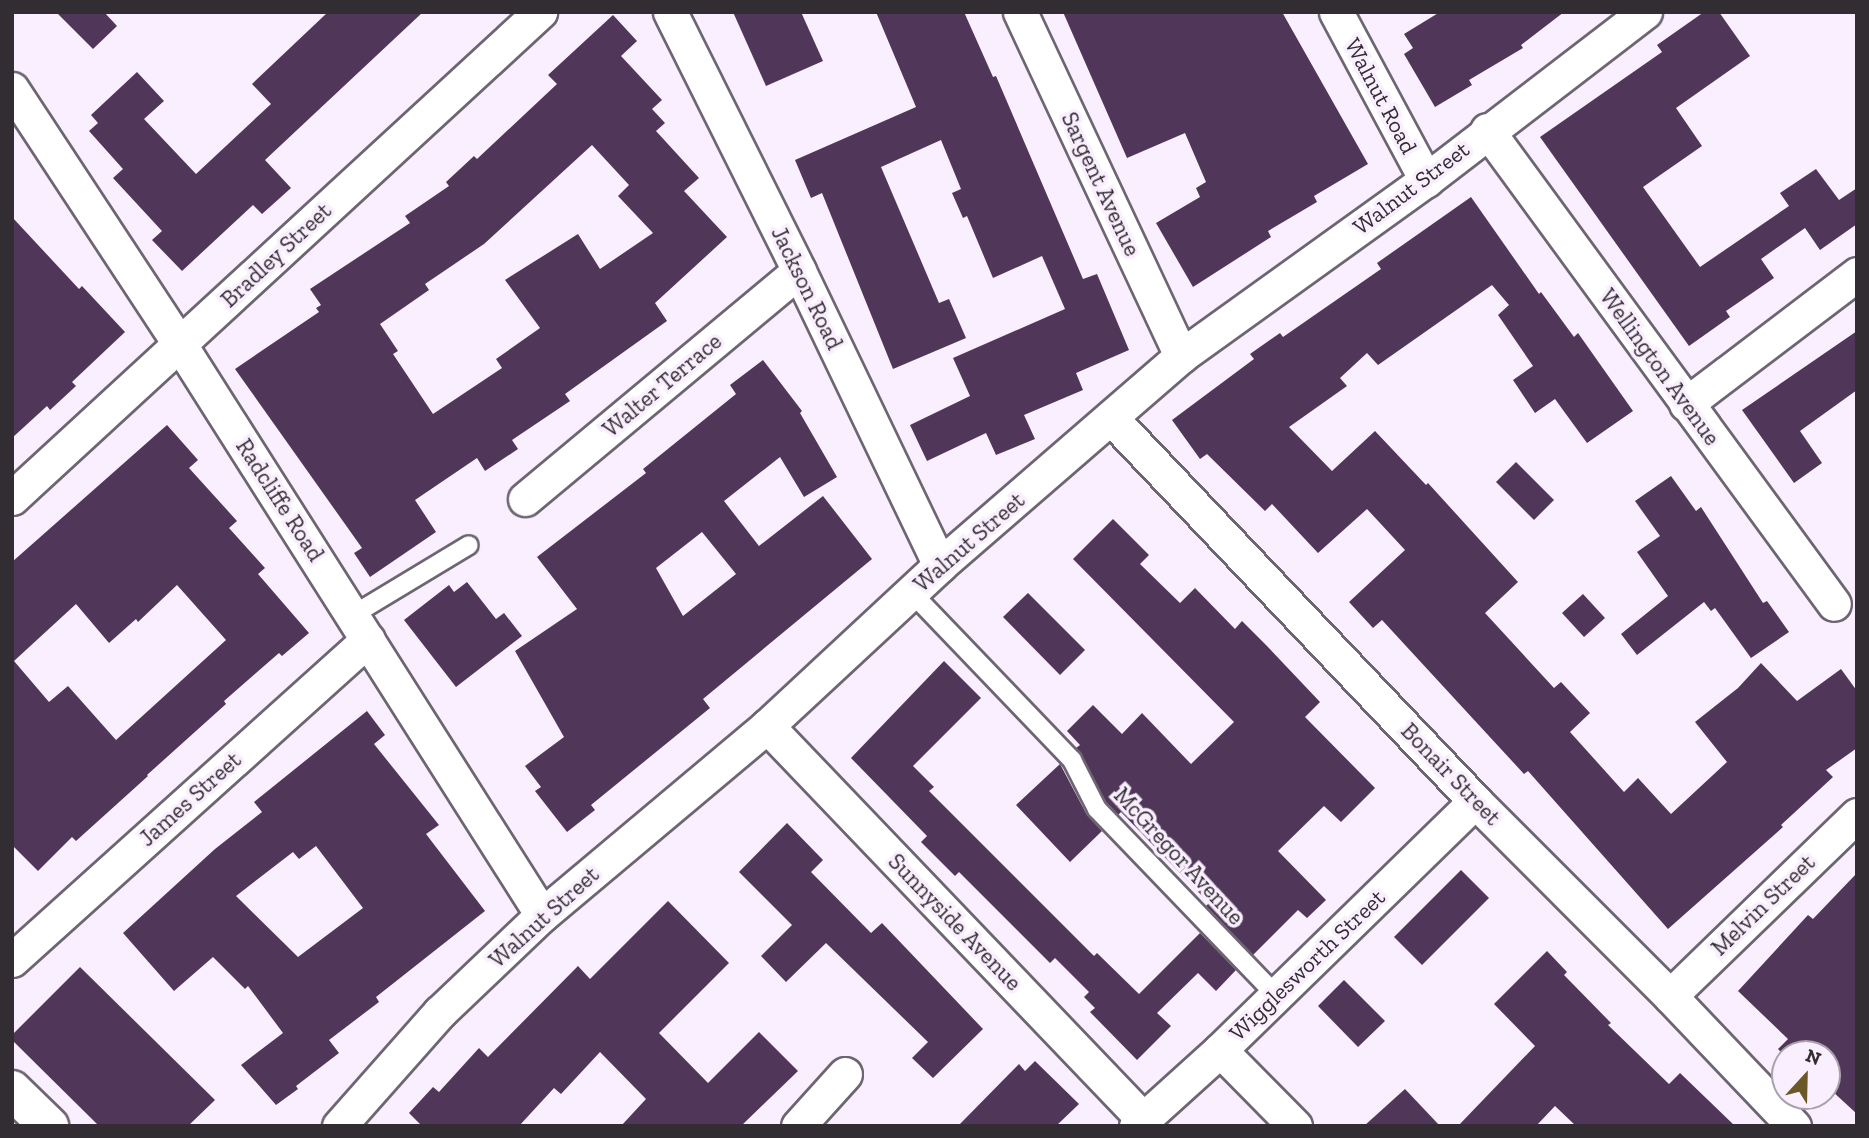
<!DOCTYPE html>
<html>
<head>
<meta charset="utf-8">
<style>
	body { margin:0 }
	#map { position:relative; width:1869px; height:1138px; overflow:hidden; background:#faeffe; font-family:"Zilla Slab",serif }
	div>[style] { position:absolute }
	.building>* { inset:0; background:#503658 }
	.roads { filter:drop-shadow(2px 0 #6e6572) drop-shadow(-2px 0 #6e6572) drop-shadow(0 2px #6e6572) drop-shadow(0 -2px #6e6572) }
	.lane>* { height:18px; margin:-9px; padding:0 9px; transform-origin:9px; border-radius:9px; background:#fff }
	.street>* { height:33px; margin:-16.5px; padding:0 16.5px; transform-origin:16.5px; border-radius:16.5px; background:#fff }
	.secondary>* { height:38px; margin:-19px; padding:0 19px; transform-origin:19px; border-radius:19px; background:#fff }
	span { translate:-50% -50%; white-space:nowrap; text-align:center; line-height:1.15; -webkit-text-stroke:7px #faeffe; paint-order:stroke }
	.street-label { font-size:23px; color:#312d32 }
	.frame { position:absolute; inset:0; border:14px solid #312d32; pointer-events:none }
	.north { position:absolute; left:1771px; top:1040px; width:70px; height:70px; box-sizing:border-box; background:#faeffe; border:2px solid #aaa1ac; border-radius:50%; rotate:22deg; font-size:19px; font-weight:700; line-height:28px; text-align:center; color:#312d32 }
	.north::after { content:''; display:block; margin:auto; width:24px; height:32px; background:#6a5826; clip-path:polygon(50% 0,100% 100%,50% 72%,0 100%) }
</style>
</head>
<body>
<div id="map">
	<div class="building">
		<div style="clip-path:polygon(56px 12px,104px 12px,117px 26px,93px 49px)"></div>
		<div style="clip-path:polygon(328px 12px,423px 12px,265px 160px,291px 188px,262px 214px,253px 205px,182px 271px,152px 240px,162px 231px,113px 178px,123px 169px,89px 131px,98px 123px,91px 115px,137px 72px,164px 101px,144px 119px,196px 174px,271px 104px,252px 84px)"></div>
		<div style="clip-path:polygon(733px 12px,801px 12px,823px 61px,766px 86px)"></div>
		<div style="clip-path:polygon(876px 12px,964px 12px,993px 77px,996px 76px,1083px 279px,1097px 274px,1129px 350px,1076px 373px,1083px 390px,1024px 415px,1035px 439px,996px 455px,986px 433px,927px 461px,910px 425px,970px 396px,953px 358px,1065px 309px,1042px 256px,993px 278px,967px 216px,963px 218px,952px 193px,961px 189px,941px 140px,881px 167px,939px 303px,949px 299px,966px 338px,893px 369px,822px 193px,811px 198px,795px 160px,916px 107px)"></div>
		<div style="clip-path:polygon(1063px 12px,1282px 12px,1368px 164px,1314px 196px,1317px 202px,1268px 231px,1271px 237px,1193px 287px,1156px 223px,1200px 197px,1196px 188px,1206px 182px,1185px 133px,1127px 158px)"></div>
		<div style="clip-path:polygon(1440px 12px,1564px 12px,1521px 45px,1523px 48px,1469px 80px,1472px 85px,1435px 107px,1404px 54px,1413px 48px,1404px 34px)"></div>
		<div style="clip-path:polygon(1704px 12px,1719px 12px,1750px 56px,1676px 108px,1702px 146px,1643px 187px,1700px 267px,1789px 206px,1780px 193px,1816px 169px,1839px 200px,1857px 188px,1857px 224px,1820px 250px,1805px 228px,1761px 259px,1774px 278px,1726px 311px,1730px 317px,1689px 346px,1540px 137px,1662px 52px,1657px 45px)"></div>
		<div style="clip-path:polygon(evenodd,613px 15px,637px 41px,621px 56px,662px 100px,652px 109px,665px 123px,656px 131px,699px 178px,684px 191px,727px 237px,655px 303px,667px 321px,565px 394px,570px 401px,512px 440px,518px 449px,485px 471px,477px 458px,415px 500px,436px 532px,370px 577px,354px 553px,362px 548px,235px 369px,319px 312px,316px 308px,321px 305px,310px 289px,410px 223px,405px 216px,449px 186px,446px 182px,474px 156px,477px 159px,557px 84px,548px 75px,613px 15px,592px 145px,629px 185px,618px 196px,653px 233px,600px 269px,578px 234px,505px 280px,540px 328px,496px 359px,502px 368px,433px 414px,393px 354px,398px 351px,380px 324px,429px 290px,425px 284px,484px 244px,592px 145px)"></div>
		<div style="clip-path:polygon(1471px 197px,1539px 294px,1541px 292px,1574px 337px,1578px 333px,1633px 411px,1587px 443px,1555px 399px,1535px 413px,1513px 380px,1533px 366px,1498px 315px,1509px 305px,1492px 285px,1378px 365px,1367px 353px,1340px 378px,1347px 386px,1289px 427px,1332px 471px,1375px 431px,1426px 485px,1428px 483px,1518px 582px,1485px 613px,1554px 688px,1561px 682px,1590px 713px,1570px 732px,1624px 792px,1638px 778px,1671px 814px,1727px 762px,1695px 722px,1738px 688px,1761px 663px,1797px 701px,1841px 669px,1857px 691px,1857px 748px,1826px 770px,1833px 777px,1781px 825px,1783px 827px,1668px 929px,1528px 771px,1524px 774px,1382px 620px,1373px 628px,1349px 602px,1405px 550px,1367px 509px,1318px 553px,1272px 504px,1265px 511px,1207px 454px,1200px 459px,1172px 420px,1254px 359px,1250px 354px,1280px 333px,1283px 337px,1381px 269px,1377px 263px)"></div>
		<div style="clip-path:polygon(12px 217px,79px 289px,82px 286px,125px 332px,72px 382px,76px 386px,50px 410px,47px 406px,12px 438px)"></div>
		<div style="clip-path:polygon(1857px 331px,1857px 390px,1800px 431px,1822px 463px,1794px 483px,1742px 410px)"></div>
		<div style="clip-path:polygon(evenodd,763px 360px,802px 411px,800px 413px,837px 477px,804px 497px,780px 457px,724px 501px,759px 546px,823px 496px,872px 559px,703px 699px,710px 708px,591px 805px,595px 810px,567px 832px,535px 791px,541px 787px,525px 766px,564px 737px,515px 651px,577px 609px,537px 557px,646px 473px,643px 469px,736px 394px,730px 385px,763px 360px,702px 532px,736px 574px,683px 616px,656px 568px,702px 532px)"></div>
		<div style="clip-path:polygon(evenodd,167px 425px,198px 460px,189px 468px,237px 521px,229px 528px,265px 568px,258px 574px,309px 633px,282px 656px,279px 653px,224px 701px,226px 704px,147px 775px,148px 776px,76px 841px,72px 837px,38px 871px,12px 845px,12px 562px,167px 425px,177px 585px,226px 640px,116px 740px,68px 686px,49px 702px,14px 661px,76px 604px,109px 643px,136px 619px,138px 622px,177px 585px)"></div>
		<div style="clip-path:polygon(1516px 462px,1554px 500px,1534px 520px,1496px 482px)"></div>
		<div style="clip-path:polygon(1671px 476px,1696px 511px,1701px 507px,1763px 603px,1767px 601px,1789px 632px,1751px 658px,1715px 608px,1711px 611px,1704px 602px,1637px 655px,1621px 634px,1668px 596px,1637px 552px,1660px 536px,1635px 501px)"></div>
		<div style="clip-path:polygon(1113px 519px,1149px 555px,1140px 564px,1180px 603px,1195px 588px,1235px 629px,1242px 621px,1267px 646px,1320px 702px,1305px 717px,1375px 788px,1341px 822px,1324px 806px,1278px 851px,1326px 900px,1307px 918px,1298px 910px,1253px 955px,1206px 906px,1209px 903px,1121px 812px,1118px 815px,1106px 802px,1076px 748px,1080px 745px,1067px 731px,1093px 705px,1122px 734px,1142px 713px,1191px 764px,1234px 722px,1073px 559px)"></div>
		<div style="clip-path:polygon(467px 582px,496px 619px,504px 613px,522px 636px,456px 687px,404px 620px,449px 585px,454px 592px)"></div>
		<div style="clip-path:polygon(1028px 593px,1085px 650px,1060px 675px,1003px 617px)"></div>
		<div style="clip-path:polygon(1583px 594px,1605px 618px,1584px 637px,1562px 613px)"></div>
		<div style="clip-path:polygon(944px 661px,981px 698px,913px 766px,934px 787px,929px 791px,1094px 956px,1097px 953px,1139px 994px,1200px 933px,1236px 970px,1216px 991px,1198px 973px,1157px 1013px,1171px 1026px,1137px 1060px,1090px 1012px,1095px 1008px,1084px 997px,1089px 992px,1055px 958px,1050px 963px,959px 872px,955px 876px,921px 842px,927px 836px,851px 758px)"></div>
		<div style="clip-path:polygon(evenodd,367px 711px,385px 735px,374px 744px,439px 825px,426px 834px,485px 911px,376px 997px,379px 1002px,329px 1040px,339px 1053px,296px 1086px,298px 1089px,276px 1105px,241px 1065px,283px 1033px,248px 986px,245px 989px,213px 957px,174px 991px,123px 933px,215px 849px,262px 812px,254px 802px,367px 711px,316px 846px,363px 908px,298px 957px,236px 896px,293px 852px,299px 859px,316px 846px)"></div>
		<div style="clip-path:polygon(1060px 764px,1087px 815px,1102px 831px,1070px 862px,1016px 805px)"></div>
		<div style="clip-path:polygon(787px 823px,823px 860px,811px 872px,871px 933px,882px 923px,983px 1029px,933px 1078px,912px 1058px,928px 1042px,826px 943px,786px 982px,761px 956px,792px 925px,739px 872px)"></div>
		<div style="clip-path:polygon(1461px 870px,1489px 898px,1422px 965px,1394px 937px)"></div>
		<div style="clip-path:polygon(1857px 873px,1857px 1114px,1831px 1090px,1827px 1095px,1827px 1054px,1785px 1056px,1778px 1049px,1788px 1039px,1738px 991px,1808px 915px,1813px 919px)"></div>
		<div style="clip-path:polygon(668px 901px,729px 963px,659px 1033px,708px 1083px,759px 1032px,798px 1071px,741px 1126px,621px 1126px,646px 1099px,600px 1052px,561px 1094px,554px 1088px,519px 1126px,422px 1126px,409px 1113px,433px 1087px,439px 1092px,479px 1048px,488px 1057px,578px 966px,590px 979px)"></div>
		<div style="clip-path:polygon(1547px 951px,1567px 972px,1564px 975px,1611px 1023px,1608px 1025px,1669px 1084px,1680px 1073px,1735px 1126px,1576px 1126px,1555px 1106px,1536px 1126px,1458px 1126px,1535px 1046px,1494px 1004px)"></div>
		<div style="clip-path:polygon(80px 967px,215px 1100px,188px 1126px,99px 1126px,12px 1040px,12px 1035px)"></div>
		<div style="clip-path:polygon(1344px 980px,1385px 1021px,1358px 1047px,1318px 1006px)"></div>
		<div style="clip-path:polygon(1035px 1061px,1079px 1104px,1056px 1126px,958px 1126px,1019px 1064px,1025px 1071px)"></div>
		<div style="clip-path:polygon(1405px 1089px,1440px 1126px,1364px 1126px)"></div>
	</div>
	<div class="roads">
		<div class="lane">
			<div style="left:911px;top:592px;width:233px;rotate:46.2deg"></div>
			<div style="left:1072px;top:760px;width:55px;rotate:63deg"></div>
			<div style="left:1097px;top:809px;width:257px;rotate:46.1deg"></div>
			<div style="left:353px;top:615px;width:135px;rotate:-31.1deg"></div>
		</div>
		<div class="street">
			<div style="left:670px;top:12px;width:289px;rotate:63.5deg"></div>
			<div style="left:799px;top:271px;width:326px;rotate:64.4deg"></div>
			<div style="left:1020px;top:12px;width:380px;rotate:64.9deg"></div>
			<div style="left:1336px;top:12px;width:191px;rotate:61.8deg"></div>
			<div style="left:12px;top:89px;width:304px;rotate:56.7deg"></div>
			<div style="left:179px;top:343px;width:677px;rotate:57.6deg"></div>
			<div style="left:1487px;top:130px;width:587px;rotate:53.79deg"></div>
			<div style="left:1686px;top:404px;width:215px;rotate:-37.2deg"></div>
			<div style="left:1112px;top:419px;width:527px;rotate:46.46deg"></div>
			<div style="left:1475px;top:801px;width:276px;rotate:45deg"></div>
			<div style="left:1670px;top:996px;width:180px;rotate:46.4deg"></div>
			<div style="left:12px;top:498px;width:718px;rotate:-42.63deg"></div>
			<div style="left:525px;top:499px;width:356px;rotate:-39.8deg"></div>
			<div style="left:767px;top:726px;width:544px;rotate:46.27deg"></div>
			<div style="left:12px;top:960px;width:479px;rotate:-42deg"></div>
			<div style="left:1670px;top:996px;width:260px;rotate:-44.1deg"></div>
			<div style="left:1220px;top:1050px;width:107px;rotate:45.4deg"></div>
			<div style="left:339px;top:1126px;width:152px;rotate:-48.5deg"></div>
			<div style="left:440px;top:1012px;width:141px;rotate:-43.6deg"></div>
			<div style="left:542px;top:915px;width:294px;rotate:-40deg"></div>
			<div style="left:767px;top:726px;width:236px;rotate:-42.9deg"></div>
			<div style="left:940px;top:565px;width:319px;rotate:-40.9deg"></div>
			<div style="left:1181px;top:356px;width:302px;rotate:-35.7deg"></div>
			<div style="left:1426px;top:180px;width:276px;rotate:-37.5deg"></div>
			<div style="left:798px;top:1126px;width:70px;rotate:-47.9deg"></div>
			<div style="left:1136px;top:1126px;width:113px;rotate:-42.1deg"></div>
			<div style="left:1220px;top:1050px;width:356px;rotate:-44.3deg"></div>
		</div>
		<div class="secondary">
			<div style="left:12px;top:1090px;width:52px;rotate:44.2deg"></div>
		</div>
	</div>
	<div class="street-label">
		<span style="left:1381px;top:96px;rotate:62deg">Walnut Road</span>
		<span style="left:1101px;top:184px;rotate:65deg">Sargent Avenue</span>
		<span style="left:1411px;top:188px;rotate:-37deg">Walnut Street</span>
		<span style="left:276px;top:255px;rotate:-43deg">Bradley Street</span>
		<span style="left:807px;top:288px;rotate:64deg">Jackson Road</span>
		<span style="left:1660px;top:367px;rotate:54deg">Wellington Avenue</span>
		<span style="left:662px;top:385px;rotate:-40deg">Walter Terrace</span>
		<span style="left:280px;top:500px;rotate:57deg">Radcliffe Road</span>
		<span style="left:969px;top:542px;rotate:-41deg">Walnut Street</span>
		<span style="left:1451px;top:774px;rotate:46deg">Bonair Street</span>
		<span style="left:190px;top:799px;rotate:-42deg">James Street</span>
		<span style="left:1179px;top:856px;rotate:47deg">McGregor Avenue</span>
		<span style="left:1763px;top:905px;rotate:-44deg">Melvin Street</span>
		<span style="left:544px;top:917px;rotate:-42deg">Walnut Street</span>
		<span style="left:955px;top:922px;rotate:46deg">Sunnyside Avenue</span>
		<span style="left:1307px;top:965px;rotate:-44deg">Wigglesworth Street</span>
	</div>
	<div class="frame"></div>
	<div class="north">N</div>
</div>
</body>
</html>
